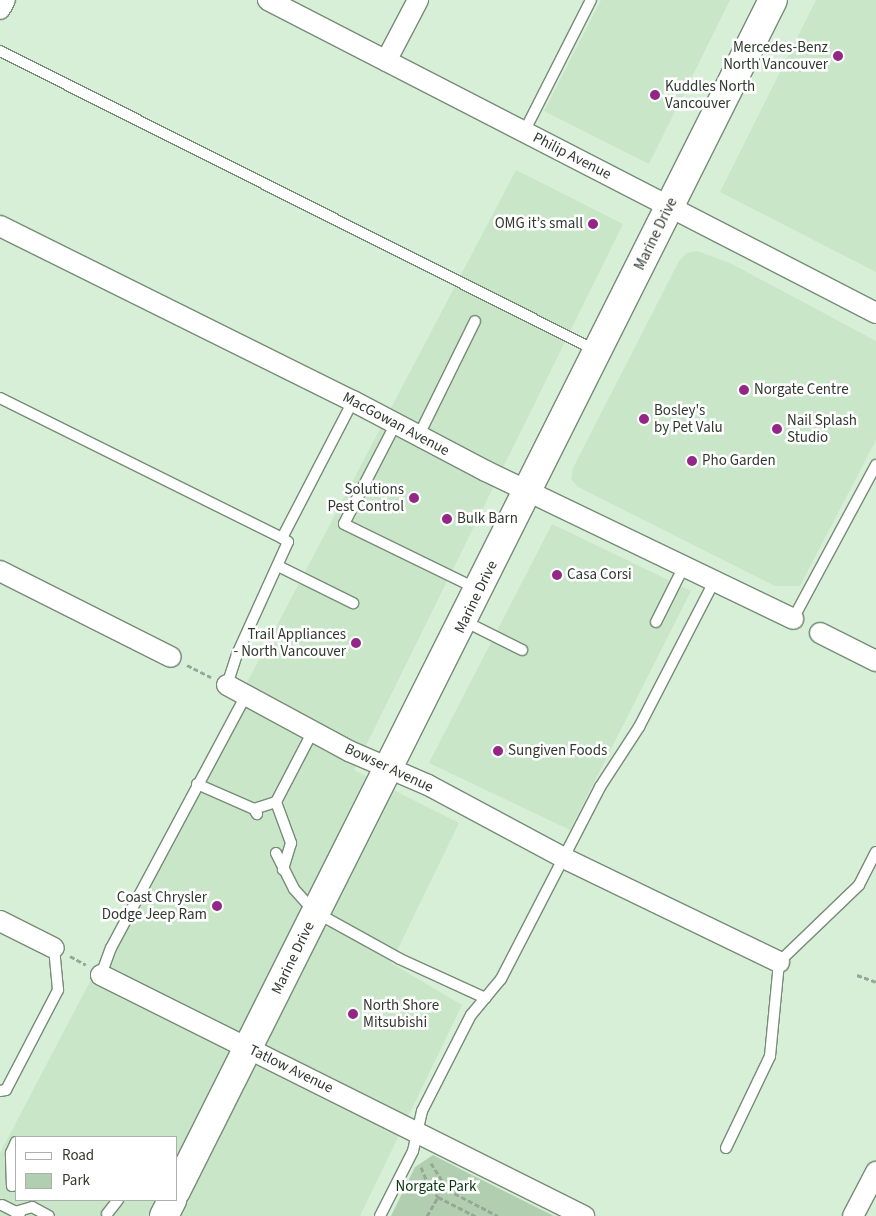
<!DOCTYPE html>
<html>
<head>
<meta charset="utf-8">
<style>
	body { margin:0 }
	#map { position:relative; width:876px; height:1216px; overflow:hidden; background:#d7efd7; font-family:"Source Sans 3",sans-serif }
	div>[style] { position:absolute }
	.built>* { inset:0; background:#c9e6c8 }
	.green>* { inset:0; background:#b1cfb0 }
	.path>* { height:3px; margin-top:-1.5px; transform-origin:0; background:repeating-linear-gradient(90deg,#95a795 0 5px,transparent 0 7.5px) }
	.roads { filter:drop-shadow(1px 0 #768c76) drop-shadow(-1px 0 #768c76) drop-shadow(0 1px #768c76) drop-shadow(0 -1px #768c76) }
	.service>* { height:10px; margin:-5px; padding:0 5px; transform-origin:5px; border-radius:5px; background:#fff }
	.minor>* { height:20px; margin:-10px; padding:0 10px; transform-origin:10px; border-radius:10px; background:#fff }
	.secondary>* { height:28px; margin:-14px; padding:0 14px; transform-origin:14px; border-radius:14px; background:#fff }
	.dots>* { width:14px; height:14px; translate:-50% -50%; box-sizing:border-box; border:2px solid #fff; border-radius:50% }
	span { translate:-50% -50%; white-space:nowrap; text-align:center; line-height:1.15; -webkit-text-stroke:5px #fff; paint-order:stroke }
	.poi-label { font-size:15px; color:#30392f }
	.right { translate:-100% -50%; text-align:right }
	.left { translate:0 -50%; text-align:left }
	.street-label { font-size:15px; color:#30392f }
	.park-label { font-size:15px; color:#08380f }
	.legend { position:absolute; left:15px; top:1136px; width:162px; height:65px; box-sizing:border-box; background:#fff; border:1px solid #acb0ac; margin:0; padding:6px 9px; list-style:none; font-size:15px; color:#30392f }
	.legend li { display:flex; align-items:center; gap:10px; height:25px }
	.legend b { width:25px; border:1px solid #acb0ac }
</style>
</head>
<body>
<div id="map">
	<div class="built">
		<div style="clip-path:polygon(601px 0,730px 0,649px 164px,544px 111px)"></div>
		<div style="clip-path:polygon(816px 0,876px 0,876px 272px,720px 192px)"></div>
		<div style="clip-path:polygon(evenodd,516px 170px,623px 224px,354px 770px,459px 823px,391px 963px,462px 1005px,360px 1216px,0 1216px,0 1153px,516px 170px,16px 1137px,176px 1137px,176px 1200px,16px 1200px,16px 1137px)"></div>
		<div style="clip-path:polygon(697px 251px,730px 263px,876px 341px,876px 440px,800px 586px,775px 586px,578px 487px,571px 479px,573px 468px,679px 261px,687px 253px)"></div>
		<div style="clip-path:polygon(552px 524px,691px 591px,570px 830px,429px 763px)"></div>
	</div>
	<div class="green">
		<div style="clip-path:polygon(433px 1155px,472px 1175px,554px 1216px,391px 1216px,415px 1167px)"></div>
	</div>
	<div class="path">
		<div style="left:187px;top:665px;width:27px;rotate:27deg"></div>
		<div style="left:70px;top:956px;width:18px;rotate:29deg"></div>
		<div style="left:857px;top:975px;width:20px;rotate:20deg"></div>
		<div style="left:431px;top:1163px;width:32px;rotate:58deg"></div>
		<div style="left:448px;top:1190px;width:56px;rotate:27.5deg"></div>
		<div style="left:421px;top:1167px;width:16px;rotate:68deg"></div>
		<div style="left:427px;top:1182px;width:19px;rotate:54deg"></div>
		<div style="left:438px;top:1197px;width:42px;rotate:27.2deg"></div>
		<div style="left:427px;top:1216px;width:22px;rotate:-60deg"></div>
	</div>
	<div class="roads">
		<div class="service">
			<div style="left:0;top:51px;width:668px;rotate:26.68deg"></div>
			<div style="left:524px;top:132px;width:148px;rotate:-63.1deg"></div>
			<div style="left:0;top:398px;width:315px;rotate:26.4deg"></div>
			<div style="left:282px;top:538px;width:154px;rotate:-62.6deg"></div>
			<div style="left:395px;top:425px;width:111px;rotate:117.3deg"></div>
			<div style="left:344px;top:524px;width:148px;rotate:26deg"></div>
			<div style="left:418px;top:437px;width:129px;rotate:-63.8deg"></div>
			<div style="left:278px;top:566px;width:84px;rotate:26.3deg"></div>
			<div style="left:793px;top:619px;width:175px;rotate:-61.7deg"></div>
			<div style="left:464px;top:621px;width:65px;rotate:26.6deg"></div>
			<div style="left:656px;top:622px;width:63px;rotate:-63.4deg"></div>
			<div style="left:227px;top:685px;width:35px;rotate:-72deg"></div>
			<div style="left:238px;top:652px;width:121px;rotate:-65.6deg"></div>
			<div style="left:288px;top:542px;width:7px;rotate:-146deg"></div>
			<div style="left:197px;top:784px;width:62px;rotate:23.7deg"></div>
			<div style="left:254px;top:809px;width:6px;rotate:59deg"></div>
			<div style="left:276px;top:802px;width:44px;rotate:69.9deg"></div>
			<div style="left:291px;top:843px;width:28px;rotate:107deg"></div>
			<div style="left:254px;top:809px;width:23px;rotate:-18deg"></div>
			<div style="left:276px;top:802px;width:80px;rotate:-62.5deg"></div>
			<div style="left:276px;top:853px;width:40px;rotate:63.4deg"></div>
			<div style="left:294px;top:889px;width:31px;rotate:48deg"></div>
			<div style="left:315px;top:912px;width:97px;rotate:28.9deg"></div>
			<div style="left:400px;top:959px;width:94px;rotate:24.6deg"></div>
			<div style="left:101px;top:975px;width:29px;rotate:-70deg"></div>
			<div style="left:111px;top:948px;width:287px;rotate:-61.9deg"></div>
			<div style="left:0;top:1091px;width:6px;rotate:-9deg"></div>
			<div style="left:6px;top:1090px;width:113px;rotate:-62.5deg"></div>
			<div style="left:58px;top:990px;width:42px;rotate:-95.4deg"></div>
			<div style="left:726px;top:1148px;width:102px;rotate:-64.4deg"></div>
			<div style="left:770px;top:1056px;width:94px;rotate:-84.5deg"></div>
			<div style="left:779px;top:962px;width:111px;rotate:-43.9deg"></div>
			<div style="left:859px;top:885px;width:37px;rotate:-63deg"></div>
			<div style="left:12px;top:1186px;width:33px;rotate:-92deg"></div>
			<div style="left:11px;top:1153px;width:12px;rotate:-66deg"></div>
			<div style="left:2px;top:1205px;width:20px;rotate:27deg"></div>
			<div style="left:15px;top:1212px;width:18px;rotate:-16deg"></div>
			<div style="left:32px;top:1207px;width:19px;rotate:28deg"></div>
			<div style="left:107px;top:1214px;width:18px;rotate:-52deg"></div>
			<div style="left:380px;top:1216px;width:73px;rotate:-63.1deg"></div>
			<div style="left:413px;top:1151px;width:41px;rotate:-77.3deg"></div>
			<div style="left:422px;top:1111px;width:108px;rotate:-63deg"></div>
			<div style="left:471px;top:1015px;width:47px;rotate:-50.2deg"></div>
			<div style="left:501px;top:979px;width:216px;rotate:-62.7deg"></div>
			<div style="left:600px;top:787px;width:72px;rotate:-57deg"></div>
			<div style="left:639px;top:727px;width:165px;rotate:-62.7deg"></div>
		</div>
		<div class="minor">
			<div style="left:268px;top:0;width:684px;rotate:27.24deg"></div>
			<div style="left:0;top:9px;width:10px;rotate:-61deg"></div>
			<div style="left:386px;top:61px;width:69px;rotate:-62.3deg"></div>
			<div style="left:0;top:226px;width:394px;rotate:26.4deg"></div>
			<div style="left:353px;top:401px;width:150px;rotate:27.8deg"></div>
			<div style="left:486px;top:471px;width:341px;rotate:25.7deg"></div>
			<div style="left:0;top:571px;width:191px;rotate:26.7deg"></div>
			<div style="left:820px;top:633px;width:63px;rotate:26.6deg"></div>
			<div style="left:227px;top:685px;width:139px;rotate:28.4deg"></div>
			<div style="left:349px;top:751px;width:86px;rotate:23.3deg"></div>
			<div style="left:428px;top:785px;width:154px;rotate:28.2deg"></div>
			<div style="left:564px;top:858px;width:239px;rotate:25.8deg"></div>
			<div style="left:0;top:921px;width:60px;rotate:26.6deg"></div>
			<div style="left:101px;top:975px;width:540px;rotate:26.52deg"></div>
			<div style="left:853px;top:1216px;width:50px;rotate:-62.4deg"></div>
		</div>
		<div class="secondary">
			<div style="left:176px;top:1191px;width:1332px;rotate:-63.38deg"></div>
			<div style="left:164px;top:1216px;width:18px;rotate:-63deg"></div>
		</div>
	</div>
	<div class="dots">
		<div style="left:838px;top:56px;background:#942688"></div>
		<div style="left:655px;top:95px;background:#942688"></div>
		<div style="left:593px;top:224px;background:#942688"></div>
		<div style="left:744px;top:390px;background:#942688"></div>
		<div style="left:644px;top:419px;background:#942688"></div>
		<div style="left:777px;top:429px;background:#942688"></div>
		<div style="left:692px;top:461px;background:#942688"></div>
		<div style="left:414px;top:498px;background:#942688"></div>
		<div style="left:447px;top:519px;background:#942688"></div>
		<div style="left:557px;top:575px;background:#942688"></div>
		<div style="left:356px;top:643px;background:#942688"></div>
		<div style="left:498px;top:751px;background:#942688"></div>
		<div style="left:217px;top:906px;background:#942688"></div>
		<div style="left:353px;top:1014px;background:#942688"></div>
	</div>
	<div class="poi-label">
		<span class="right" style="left:828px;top:56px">Mercedes-Benz<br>North Vancouver</span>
		<span class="left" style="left:665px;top:95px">Kuddles North<br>Vancouver</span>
		<span class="right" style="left:583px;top:224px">OMG it’s small</span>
		<span class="left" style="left:754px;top:390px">Norgate Centre</span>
		<span class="left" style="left:654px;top:419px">Bosley's<br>by Pet Valu</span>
		<span class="left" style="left:787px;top:429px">Nail Splash<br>Studio</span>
		<span class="left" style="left:702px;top:461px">Pho Garden</span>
		<span class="right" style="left:404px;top:498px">Solutions<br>Pest Control</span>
		<span class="left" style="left:457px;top:519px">Bulk Barn</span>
		<span class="left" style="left:567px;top:575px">Casa Corsi</span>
		<span class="right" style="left:346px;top:643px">Trail Appliances<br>- North Vancouver</span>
		<span class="left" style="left:508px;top:751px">Sungiven Foods</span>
		<span class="right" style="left:207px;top:906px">Coast Chrysler<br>Dodge Jeep Ram</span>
		<span class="left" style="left:363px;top:1014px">North Shore<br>Mitsubishi</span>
	</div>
	<div class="street-label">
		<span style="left:572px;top:156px;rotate:27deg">Philip Avenue</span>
		<span style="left:656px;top:234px;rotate:-64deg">Marine Drive</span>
		<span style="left:396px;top:424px;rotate:28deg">MacGowan Avenue</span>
		<span style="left:476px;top:597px;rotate:-64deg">Marine Drive</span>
		<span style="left:389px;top:768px;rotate:25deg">Bowser Avenue</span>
		<span style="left:293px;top:958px;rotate:-64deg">Marine Drive</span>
		<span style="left:291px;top:1069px;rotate:26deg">Tatlow Avenue</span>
	</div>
	<div class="park-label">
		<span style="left:436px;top:1187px">Norgate Park</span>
	</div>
	<ul class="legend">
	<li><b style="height:6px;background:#fff"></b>Road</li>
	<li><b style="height:14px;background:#b1cfb0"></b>Park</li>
	</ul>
</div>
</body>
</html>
